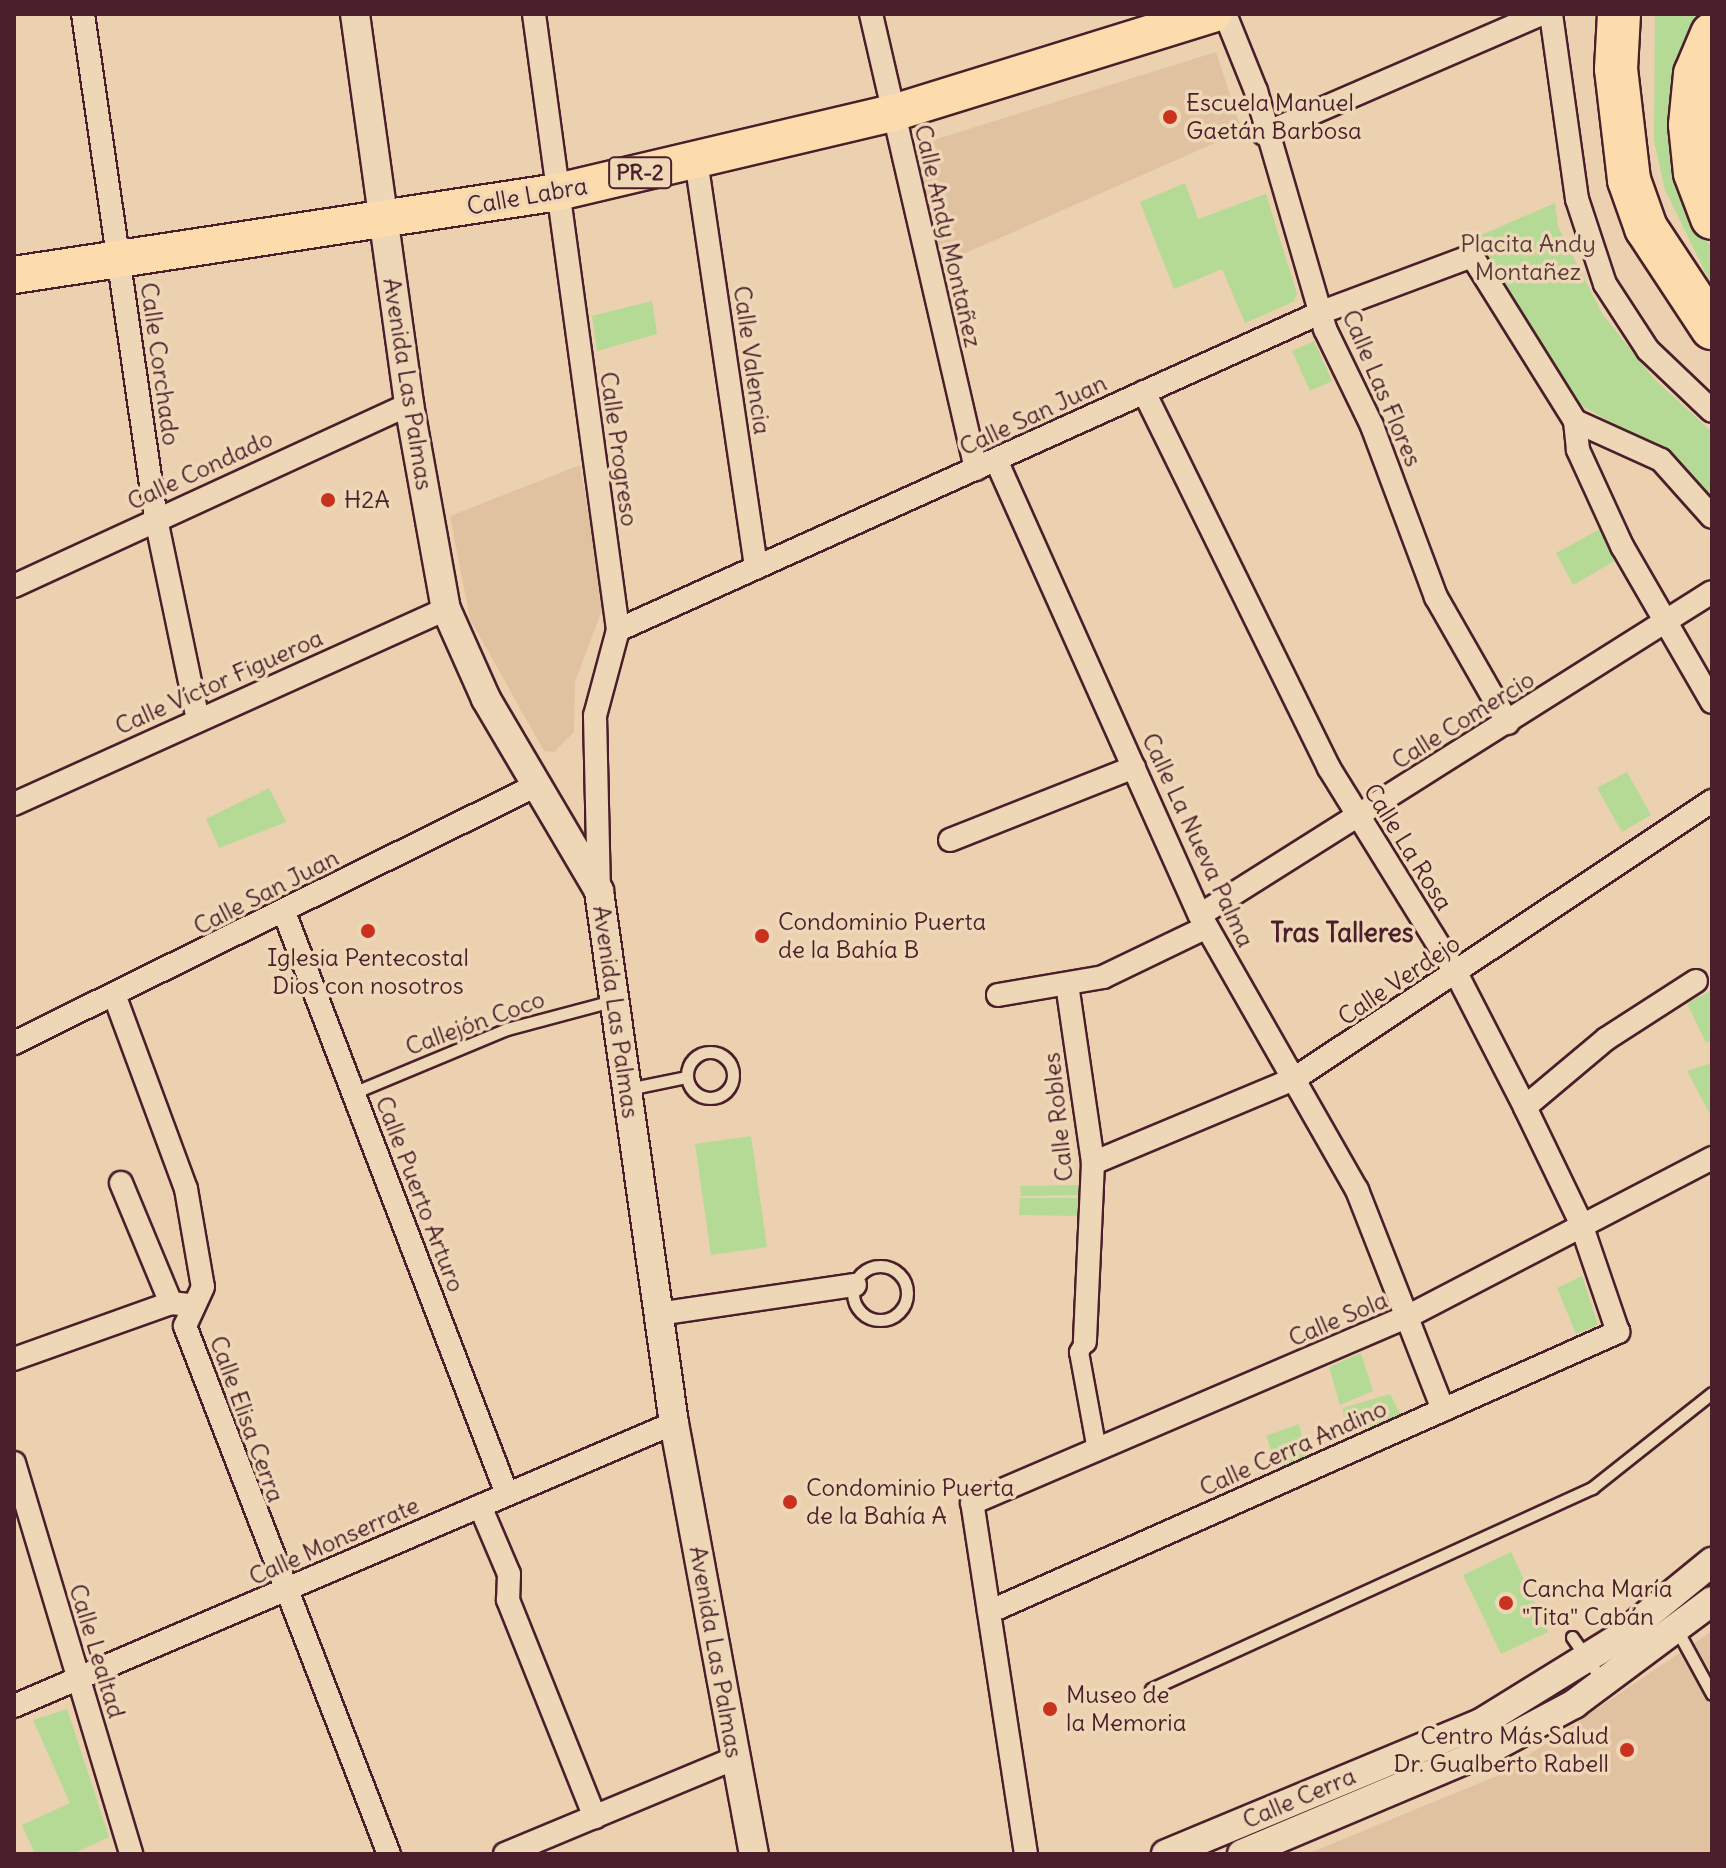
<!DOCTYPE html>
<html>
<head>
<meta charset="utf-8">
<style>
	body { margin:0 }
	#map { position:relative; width:1726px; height:1868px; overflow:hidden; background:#ebd1af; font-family:Delius,sans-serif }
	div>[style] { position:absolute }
	.built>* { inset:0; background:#e0c2a1 }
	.green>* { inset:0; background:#b5da95 }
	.roads { filter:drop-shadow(2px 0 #4a1f2b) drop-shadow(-2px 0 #4a1f2b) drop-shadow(0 2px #4a1f2b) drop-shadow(0 -2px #4a1f2b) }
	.service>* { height:11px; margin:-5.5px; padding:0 5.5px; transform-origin:5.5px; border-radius:5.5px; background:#eed7b7 }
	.service>.ring { margin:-5.5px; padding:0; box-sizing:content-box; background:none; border:11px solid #eed7b7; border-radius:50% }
	.pedestrian>* { height:18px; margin:-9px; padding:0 9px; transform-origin:9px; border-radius:9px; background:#eed7b7 }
	.minor>* { height:22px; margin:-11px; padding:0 11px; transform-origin:11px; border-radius:11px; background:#eed7b7 }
	.tertiary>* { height:28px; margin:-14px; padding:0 14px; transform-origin:14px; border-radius:14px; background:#eed7b7 }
	.primary>* { height:36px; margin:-18px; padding:0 18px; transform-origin:18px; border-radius:18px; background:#fcdcac }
	.motorway>* { height:42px; margin:-21px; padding:0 21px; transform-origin:21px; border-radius:21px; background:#fcdcac }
	.dots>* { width:22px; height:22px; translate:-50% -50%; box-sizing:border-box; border:4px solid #eed7b7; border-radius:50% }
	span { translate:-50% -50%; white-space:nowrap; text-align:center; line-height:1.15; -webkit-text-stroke:7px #eed7b7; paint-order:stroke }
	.shield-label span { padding:2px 6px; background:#eed7b7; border:2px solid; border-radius:6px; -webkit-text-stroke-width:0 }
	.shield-label { font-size:22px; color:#4a1f2b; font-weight:700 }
	.poi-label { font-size:24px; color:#4a1f2b }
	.left { translate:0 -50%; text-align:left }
	.right { translate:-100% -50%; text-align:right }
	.street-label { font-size:24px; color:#4a1f2b }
	.park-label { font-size:24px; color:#5a3b3b }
	.neighbourhood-label { font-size:26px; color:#4a1f2b; font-weight:700 }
	.frame { position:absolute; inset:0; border:16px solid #4a1f2b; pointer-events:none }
</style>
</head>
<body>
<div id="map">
	<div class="built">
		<div style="clip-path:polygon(1216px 52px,1242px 131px,943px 263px,917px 155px,927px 142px)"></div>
		<div style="clip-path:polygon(580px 465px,604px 605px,575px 682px,574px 732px,554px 752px,544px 751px,470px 619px,450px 516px)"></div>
		<div style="clip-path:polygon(1712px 1631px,1712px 1854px,1307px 1854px,1499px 1775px)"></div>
	</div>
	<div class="green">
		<div style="clip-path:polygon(1655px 14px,1709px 14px,1675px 98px,1670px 151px,1694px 228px,1712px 247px,1712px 286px,1665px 190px,1654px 141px)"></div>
		<div style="clip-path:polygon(1185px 183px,1198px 219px,1266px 194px,1297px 294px,1293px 302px,1245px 323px,1222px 269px,1174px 289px,1140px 202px)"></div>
		<div style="clip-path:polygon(1555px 203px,1558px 227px,1603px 315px,1654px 379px,1712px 432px,1712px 499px,1660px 451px,1581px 405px,1537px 350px,1472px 239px)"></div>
		<div style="clip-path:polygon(652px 301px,657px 334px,597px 351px,592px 316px)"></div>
		<div style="clip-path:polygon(1314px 341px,1332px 381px,1310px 391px,1292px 351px)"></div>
		<div style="clip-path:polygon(1602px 528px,1618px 559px,1573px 585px,1556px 553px)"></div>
		<div style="clip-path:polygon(1627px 772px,1651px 815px,1622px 832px,1597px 788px)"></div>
		<div style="clip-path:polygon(269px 788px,286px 822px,219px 848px,206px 819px)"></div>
		<div style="clip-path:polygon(1711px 991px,1712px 1040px,1706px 1043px,1687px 1003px)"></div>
		<div style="clip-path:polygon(1712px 1063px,1712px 1118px,1687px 1071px)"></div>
		<div style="clip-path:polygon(751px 1136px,767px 1247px,711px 1255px,695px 1144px)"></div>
		<div style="clip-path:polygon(1080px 1185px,1078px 1195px,1021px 1196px,1020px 1186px)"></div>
		<div style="clip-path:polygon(1020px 1198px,1078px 1198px,1077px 1216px,1019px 1215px)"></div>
		<div style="clip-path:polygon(1582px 1276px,1598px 1325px,1576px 1334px,1557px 1288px)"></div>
		<div style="clip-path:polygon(1361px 1353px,1373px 1391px,1340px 1405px,1329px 1367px)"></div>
		<div style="clip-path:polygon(1390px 1394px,1401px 1415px,1346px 1436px,1343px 1408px)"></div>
		<div style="clip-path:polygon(1299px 1424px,1308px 1459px,1278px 1471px,1266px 1436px)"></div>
		<div style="clip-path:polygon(1511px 1552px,1548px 1632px,1501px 1654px,1463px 1575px)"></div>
		<div style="clip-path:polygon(67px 1709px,109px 1837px,72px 1854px,35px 1854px,22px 1825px,70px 1803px,33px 1720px)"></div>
	</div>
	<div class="roads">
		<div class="service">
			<div class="ring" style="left:687px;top:1052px;width:35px;height:35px"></div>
			<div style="left:628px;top:1089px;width:59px;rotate:-11.7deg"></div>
			<div style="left:353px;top:1093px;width:167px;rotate:-22.6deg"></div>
			<div style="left:507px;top:1029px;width:109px;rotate:-14.9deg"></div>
			<div class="ring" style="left:853px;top:1266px;width:43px;height:43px"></div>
			<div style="left:1676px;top:1628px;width:75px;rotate:61.4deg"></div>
			<div style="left:1572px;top:1637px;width:56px;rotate:55.2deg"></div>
			<div style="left:1151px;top:1689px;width:485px;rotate:-24.5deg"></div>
			<div style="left:1592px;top:1488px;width:153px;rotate:-38.4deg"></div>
		</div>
		<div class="pedestrian">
			<div style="left:1085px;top:1342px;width:12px;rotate:121deg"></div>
			<div style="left:1079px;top:1352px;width:100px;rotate:79.6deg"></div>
		</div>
		<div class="minor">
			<div style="left:83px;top:14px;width:510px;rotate:81.77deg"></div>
			<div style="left:156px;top:519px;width:205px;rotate:78.2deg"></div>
			<div style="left:534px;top:14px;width:622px;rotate:82.23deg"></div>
			<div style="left:618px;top:630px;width:89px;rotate:105deg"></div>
			<div style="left:595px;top:716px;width:174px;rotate:88.7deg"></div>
			<div style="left:871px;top:14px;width:467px;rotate:77deg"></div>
			<div style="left:1225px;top:14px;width:83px;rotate:68.1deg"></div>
			<div style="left:1256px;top:91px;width:248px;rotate:73.8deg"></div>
			<div style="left:1325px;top:329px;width:108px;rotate:64.1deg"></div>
			<div style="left:1372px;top:426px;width:183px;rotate:69.5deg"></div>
			<div style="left:1436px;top:597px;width:145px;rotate:60.3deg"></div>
			<div style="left:1551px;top:14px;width:187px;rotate:82deg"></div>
			<div style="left:1577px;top:199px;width:89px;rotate:71.8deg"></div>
			<div style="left:1605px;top:284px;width:79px;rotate:56.9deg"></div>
			<div style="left:1648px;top:350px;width:88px;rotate:43.6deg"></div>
			<div style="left:1264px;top:134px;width:302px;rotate:-23.4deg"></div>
			<div style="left:696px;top:160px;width:412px;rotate:81.6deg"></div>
			<div style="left:1575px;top:421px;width:94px;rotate:24.4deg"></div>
			<div style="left:1661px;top:460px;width:76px;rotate:48.2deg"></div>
			<div style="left:996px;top:460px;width:499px;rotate:65.9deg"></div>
			<div style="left:1200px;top:915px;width:317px;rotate:60.3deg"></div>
			<div style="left:1357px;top:1190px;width:236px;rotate:68.6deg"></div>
			<div style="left:14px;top:586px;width:435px;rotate:-24.7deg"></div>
			<div style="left:618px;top:630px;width:772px;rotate:-24.31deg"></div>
			<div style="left:1322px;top:312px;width:160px;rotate:-20.5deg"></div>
			<div style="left:1472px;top:256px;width:195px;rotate:58deg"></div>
			<div style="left:1575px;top:421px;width:29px;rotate:84deg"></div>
			<div style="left:1578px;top:450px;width:106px;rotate:65.4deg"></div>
			<div style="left:1622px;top:546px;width:180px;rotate:60deg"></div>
			<div style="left:14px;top:804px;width:474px;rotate:-24.3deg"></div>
			<div style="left:950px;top:840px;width:198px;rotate:-21.6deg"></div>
			<div style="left:284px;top:912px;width:623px;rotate:69.04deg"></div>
			<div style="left:1200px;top:915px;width:605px;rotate:-32.25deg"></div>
			<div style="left:1067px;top:984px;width:181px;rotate:81.7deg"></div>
			<div style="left:1093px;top:1163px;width:179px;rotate:92.6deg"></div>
			<div style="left:998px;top:995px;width:107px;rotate:-9.7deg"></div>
			<div style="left:1103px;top:977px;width:115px;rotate:-25.7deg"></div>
			<div style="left:115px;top:997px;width:205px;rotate:69.7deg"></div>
			<div style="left:186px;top:1189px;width:99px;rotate:80.2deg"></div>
			<div style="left:203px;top:1287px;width:43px;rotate:114.8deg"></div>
			<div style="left:185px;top:1326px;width:566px;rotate:68.88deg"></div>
			<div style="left:14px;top:1043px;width:585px;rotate:-26.26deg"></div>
			<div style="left:1525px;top:1107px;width:106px;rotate:-40deg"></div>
			<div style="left:1606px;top:1039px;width:107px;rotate:-32.8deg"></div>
			<div style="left:1093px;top:1163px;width:218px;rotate:-22.7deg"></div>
			<div style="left:1294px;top:1079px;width:502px;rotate:-33.63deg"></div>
			<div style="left:121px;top:1183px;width:130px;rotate:67.4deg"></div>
			<div style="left:658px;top:1314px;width:199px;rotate:-8.4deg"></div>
			<div style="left:14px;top:1359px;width:167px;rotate:-19.6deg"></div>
			<div style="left:171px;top:1303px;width:18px;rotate:6deg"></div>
			<div style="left:14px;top:1463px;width:408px;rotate:73.3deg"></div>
			<div style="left:480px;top:1506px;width:74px;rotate:66.9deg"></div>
			<div style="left:509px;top:1574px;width:26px;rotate:92deg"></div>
			<div style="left:508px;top:1600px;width:234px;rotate:68.2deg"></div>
			<div style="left:989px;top:1612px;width:689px;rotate:-24deg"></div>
			<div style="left:1618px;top:1332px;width:117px;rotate:-108.9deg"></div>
			<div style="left:1580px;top:1221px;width:127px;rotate:-115.8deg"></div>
			<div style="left:1525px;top:1107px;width:151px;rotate:-117.2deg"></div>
			<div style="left:1456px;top:973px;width:241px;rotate:-121.8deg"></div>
			<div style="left:1329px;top:768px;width:419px;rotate:-116.2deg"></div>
			<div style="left:14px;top:1706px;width:718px;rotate:-23.21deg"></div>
			<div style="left:505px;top:1854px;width:250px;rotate:-22.6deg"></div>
			<div style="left:1026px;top:1854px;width:355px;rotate:-98.7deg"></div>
			<div style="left:972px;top:1503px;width:473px;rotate:-23.2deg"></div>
			<div style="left:1407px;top:1317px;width:344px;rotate:-27.5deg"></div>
		</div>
		<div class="tertiary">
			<div style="left:355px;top:14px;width:394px;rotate:82.1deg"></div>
			<div style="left:409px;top:404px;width:208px;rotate:79.8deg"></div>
			<div style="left:446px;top:609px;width:98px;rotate:66deg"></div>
			<div style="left:486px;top:699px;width:223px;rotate:59.5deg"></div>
			<div style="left:599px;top:891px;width:537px;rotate:81.98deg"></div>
			<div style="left:674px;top:1423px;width:438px;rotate:79.5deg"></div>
			<div style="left:1166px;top:1854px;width:341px;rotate:-22.6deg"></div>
			<div style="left:1481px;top:1723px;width:163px;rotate:-31.7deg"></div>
			<div style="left:1620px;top:1637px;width:119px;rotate:-39.2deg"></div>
			<div style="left:1242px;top:1854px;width:267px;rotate:-22.9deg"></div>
			<div style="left:1488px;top:1750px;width:98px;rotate:-28.1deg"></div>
			<div style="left:1574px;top:1704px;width:172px;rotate:-36.7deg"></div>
		</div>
		<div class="primary">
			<div style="left:14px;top:275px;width:550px;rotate:-8.67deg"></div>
			<div style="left:558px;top:192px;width:344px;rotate:-13.3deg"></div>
			<div style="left:893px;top:113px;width:335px;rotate:-17.2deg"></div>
		</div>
		<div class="motorway">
			<div style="left:1619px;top:14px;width:55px;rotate:93.1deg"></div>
			<div style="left:1616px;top:69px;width:112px;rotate:83.3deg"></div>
			<div style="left:1629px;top:180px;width:51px;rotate:70.5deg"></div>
			<div style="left:1646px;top:228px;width:120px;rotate:56.6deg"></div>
			<div style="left:1712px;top:34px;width:43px;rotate:113deg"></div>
			<div style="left:1695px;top:74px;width:51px;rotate:95.6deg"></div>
			<div style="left:1690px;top:125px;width:48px;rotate:84.1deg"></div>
			<div style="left:1695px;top:173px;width:48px;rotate:69.3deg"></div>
		</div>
	</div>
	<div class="dots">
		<div style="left:1170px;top:117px;background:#c8321e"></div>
		<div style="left:328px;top:500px;background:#c8321e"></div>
		<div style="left:368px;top:931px;background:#c8321e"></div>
		<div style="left:762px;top:936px;background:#c8321e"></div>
		<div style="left:790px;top:1502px;background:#c8321e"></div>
		<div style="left:1506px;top:1603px;background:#c8321e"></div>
		<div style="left:1050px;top:1709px;background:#c8321e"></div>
		<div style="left:1627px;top:1750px;background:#c8321e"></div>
	</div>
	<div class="shield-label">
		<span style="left:640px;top:173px">PR-2</span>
	</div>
	<div class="poi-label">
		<span class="left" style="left:1186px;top:117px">Escuela Manuel<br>Gaetán Barbosa</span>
		<span class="left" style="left:344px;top:500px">H2A</span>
		<span class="left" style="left:778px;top:936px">Condominio Puerta<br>de la Bahía B</span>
		<span style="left:368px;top:972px">Iglesia Pentecostal<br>Dios con nosotros</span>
		<span class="left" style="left:806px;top:1502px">Condominio Puerta<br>de la Bahía A</span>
		<span class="left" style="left:1522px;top:1603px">Cancha María<br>"Tita" Cabán</span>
		<span class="left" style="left:1066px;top:1709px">Museo de<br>la Memoria</span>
		<span class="right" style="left:1609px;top:1750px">Centro Más Salud<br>Dr. Gualberto Rabell</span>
	</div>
	<div class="street-label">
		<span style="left:527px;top:196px;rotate:-10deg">Calle Labra</span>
		<span style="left:948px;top:236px;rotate:77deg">Calle Andy Montañez</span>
		<span style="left:752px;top:360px;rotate:82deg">Calle Valencia</span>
		<span style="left:160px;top:364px;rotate:82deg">Calle Corchado</span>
		<span style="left:408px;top:384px;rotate:81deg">Avenida Las Palmas</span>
		<span style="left:1382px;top:388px;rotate:67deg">Calle Las Flores</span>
		<span style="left:1033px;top:415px;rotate:-25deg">Calle San Juan</span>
		<span style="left:619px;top:449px;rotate:82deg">Calle Progreso</span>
		<span style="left:200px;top:470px;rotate:-25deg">Calle Condado</span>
		<span style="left:219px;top:682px;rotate:-24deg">Calle Víctor Figueroa</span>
		<span style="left:1463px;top:720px;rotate:-32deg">Calle Comercio</span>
		<span style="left:1198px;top:840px;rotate:65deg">Calle La Nueva Palma</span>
		<span style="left:1408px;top:847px;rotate:58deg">Calle La Rosa</span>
		<span style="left:266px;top:892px;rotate:-27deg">Calle San Juan</span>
		<span style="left:1399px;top:980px;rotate:-34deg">Calle Verdejo</span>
		<span style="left:616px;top:1012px;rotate:82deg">Avenida Las Palmas</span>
		<span style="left:475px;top:1023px;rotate:-20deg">Callejón Coco</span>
		<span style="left:1058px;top:1117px;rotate:-96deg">Calle Robles</span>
		<span style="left:420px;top:1194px;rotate:69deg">Calle Puerto Arturo</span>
		<span style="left:1338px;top:1319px;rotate:-23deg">Calle Sola</span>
		<span style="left:247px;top:1419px;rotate:70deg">Calle Elisa Cerra</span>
		<span style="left:1293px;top:1448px;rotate:-24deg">Calle Cerra Andino</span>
		<span style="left:334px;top:1541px;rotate:-24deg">Calle Monserrate</span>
		<span style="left:97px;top:1651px;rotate:73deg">Calle Lealtad</span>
		<span style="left:716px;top:1652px;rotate:80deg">Avenida Las Palmas</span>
		<span style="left:1299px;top:1798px;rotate:-23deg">Calle Cerra</span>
	</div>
	<div class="park-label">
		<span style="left:1528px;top:258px">Placita Andy<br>Montañez</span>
	</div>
	<div class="neighbourhood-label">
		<span style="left:1342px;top:933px">Tras Talleres</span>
	</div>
	<div class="frame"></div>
</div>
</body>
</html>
